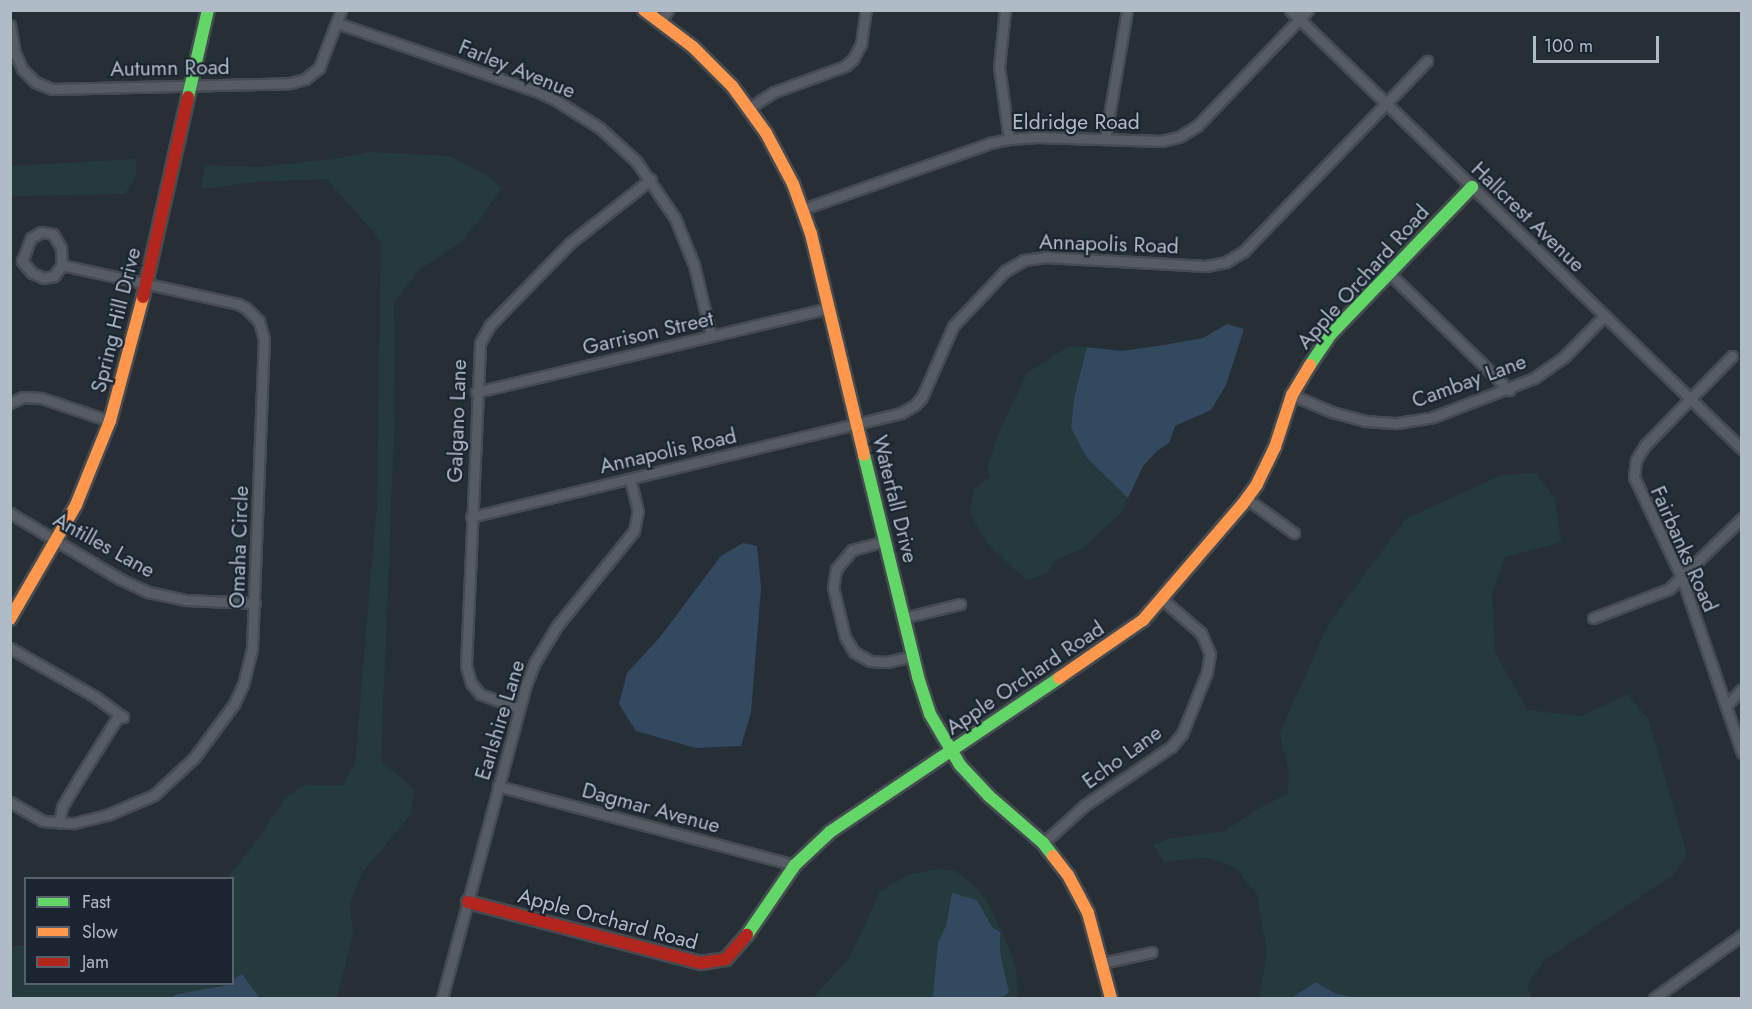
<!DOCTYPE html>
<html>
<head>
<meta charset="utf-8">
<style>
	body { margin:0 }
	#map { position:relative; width:1752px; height:1009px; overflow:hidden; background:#272f36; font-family:Jost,sans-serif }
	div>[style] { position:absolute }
	.green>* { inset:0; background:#243a3c }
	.water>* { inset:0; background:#334960 }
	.roads { filter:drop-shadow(2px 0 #454b51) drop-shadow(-2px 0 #454b51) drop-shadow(0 2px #454b51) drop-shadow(0 -2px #454b51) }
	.street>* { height:9px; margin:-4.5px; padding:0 4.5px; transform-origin:4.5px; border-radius:4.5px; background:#575c64 }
	.fast>* { height:12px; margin:-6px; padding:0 6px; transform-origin:6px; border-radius:6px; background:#63d668 }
	.slow>* { height:12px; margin:-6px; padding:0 6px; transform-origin:6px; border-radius:6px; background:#ff974d }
	.jam>* { height:12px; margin:-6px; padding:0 6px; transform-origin:6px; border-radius:6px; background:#b3261e }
	span { translate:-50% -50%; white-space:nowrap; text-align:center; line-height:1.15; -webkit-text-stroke:4.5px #1a2531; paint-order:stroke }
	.street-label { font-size:21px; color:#b0bbc8 }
	.frame { position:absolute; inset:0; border:12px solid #b0bbc8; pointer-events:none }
	.legend { position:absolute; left:24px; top:877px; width:210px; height:108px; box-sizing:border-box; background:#1a2531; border:2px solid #56616d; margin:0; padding:8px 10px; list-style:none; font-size:18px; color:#b0bbc8 }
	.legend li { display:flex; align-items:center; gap:12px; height:30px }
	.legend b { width:30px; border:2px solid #56616d }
	.scale { position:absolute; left:1533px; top:36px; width:126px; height:27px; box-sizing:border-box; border:3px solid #b0bbc8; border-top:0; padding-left:8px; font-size:18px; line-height:21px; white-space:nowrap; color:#b0bbc8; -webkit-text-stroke:4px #1a2531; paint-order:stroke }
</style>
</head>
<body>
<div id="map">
	<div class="green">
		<div style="clip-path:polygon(369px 152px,450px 156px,490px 177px,501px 189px,481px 218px,460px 243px,419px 270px,394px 302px,395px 409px,381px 761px,414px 789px,411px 814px,361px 874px,350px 904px,353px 935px,337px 998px,260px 998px,242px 975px,233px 979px,232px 878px,227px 878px,253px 846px,285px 798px,305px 785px,342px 786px,355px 765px,377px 503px,381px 241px,327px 179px,254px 182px,201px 189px,205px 165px,259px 167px,335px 159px)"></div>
		<div style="clip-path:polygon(136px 159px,136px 176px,125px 194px,11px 196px,11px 166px)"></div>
		<div style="clip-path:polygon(1069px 346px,1087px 347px,1074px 398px,1071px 428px,1087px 458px,1128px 498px,1122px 512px,1083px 548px,1056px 560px,1046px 574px,1026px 580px,986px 542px,970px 513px,974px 489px,990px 477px,987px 468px,1000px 430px,1027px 373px)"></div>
		<div style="clip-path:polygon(1535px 473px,1555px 498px,1561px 542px,1505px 557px,1492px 594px,1495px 652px,1527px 710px,1581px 716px,1628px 694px,1648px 719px,1687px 855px,1673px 875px,1545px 960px,1527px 984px,1531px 998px,1357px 998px,1334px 993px,1316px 982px,1291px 998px,1259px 998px,1267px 953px,1257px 894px,1234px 867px,1206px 857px,1164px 862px,1153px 845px,1169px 839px,1225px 831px,1256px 810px,1287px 794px,1289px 774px,1280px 733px,1294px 701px,1329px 623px,1406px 519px,1501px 475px)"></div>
		<div style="clip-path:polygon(939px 869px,956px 871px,975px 886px,989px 905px,1011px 953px,1016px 969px,1018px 998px,1002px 998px,1009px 992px,1000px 953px,1000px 932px,992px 927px,977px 900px,952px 894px,946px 927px,938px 942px,934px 998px,813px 998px,850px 957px,880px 892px,907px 875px)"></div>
		<div style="clip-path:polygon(25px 945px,26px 984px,222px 984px,209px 989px,178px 994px,169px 998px,11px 998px,10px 947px)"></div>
	</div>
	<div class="water">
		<div style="clip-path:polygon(1227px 324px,1244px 329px,1226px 385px,1211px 410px,1175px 426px,1169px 443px,1157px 451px,1143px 466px,1128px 498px,1087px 458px,1071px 428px,1074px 398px,1087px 347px,1122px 351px,1164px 345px,1203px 338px)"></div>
		<div style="clip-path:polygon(743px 543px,757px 546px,761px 588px,751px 712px,741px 746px,696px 748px,636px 731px,619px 704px,627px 673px,660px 637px,721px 556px)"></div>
		<div style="clip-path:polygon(952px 893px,977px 900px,992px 927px,1000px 932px,1000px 953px,1009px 992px,1002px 998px,933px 997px,938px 942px,946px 926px)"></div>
		<div style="clip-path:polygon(242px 974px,260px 998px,169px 998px,178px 994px,232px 984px,233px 979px)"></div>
		<div style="clip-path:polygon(1316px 982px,1334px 993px,1357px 998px,1291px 998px)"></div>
	</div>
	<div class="roads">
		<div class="street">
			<div style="left:1005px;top:10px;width:57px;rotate:96deg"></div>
			<div style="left:999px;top:67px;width:73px;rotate:82.1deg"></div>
			<div style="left:1290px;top:10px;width:630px;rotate:44.16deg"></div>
			<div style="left:661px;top:21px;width:13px;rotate:-58deg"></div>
			<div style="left:337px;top:23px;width:210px;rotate:18.9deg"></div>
			<div style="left:536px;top:91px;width:23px;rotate:25deg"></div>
			<div style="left:557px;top:101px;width:51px;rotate:32.1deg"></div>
			<div style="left:600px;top:128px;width:49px;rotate:42.5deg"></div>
			<div style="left:636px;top:161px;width:69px;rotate:55.6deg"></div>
			<div style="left:675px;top:218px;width:51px;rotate:68deg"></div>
			<div style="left:694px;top:265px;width:73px;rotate:76.5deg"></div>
			<div style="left:10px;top:25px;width:28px;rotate:80deg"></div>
			<div style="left:15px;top:53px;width:17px;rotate:66deg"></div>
			<div style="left:22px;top:69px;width:18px;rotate:45deg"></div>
			<div style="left:35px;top:82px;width:18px;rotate:22deg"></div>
			<div style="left:52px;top:89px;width:238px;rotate:-1.4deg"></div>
			<div style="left:290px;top:83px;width:16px;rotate:-15deg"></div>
			<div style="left:305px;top:79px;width:18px;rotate:-38deg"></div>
			<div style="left:319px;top:68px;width:62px;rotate:-69.2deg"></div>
			<div style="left:749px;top:108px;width:30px;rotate:-33deg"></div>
			<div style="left:774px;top:92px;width:76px;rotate:-20.1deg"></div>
			<div style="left:845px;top:66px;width:11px;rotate:-41deg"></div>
			<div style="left:853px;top:59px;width:17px;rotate:-62deg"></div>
			<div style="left:861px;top:44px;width:34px;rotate:-82deg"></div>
			<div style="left:1105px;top:139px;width:131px;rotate:-80.3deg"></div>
			<div style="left:803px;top:209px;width:198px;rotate:-19.4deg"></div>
			<div style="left:990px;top:143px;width:19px;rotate:-12deg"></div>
			<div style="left:1009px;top:139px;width:28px;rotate:-4deg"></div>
			<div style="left:1037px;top:137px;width:124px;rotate:1.8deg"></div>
			<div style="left:1161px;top:141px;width:18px;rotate:-13deg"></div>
			<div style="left:1179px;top:137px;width:22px;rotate:-32deg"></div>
			<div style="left:1198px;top:125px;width:159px;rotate:-46.3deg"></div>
			<div style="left:41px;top:232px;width:12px;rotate:9deg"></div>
			<div style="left:53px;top:234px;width:16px;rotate:60deg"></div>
			<div style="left:61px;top:248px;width:17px;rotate:87deg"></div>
			<div style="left:62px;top:265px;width:14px;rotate:126deg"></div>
			<div style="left:54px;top:276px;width:10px;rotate:169deg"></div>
			<div style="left:44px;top:278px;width:13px;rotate:-157deg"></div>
			<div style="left:32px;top:273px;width:16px;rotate:-130deg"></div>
			<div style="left:22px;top:261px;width:25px;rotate:-69deg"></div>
			<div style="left:31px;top:238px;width:12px;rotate:-31deg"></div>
			<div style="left:1389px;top:273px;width:168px;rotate:44.3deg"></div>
			<div style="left:1732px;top:356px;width:124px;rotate:134.3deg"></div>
			<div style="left:1645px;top:445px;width:17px;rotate:121deg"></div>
			<div style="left:1636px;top:460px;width:17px;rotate:97deg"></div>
			<div style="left:1634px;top:477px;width:112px;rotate:64.6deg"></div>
			<div style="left:1682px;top:578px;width:185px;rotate:71.1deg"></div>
			<div style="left:476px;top:392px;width:363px;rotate:-13.4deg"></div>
			<div style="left:1292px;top:395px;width:43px;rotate:23deg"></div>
			<div style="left:1332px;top:412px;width:34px;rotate:15deg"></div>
			<div style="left:1365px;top:421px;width:32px;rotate:4deg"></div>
			<div style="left:1397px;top:423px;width:36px;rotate:-9deg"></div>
			<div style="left:1433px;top:417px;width:108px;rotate:-21.1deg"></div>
			<div style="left:1534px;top:378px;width:35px;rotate:-35deg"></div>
			<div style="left:1563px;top:358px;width:59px;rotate:-45.7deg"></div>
			<div style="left:10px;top:403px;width:14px;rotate:-25deg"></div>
			<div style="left:23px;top:397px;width:18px;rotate:3deg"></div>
			<div style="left:41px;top:398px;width:73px;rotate:18.4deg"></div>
			<div style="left:1247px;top:499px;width:58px;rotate:35.9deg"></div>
			<div style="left:10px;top:513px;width:128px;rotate:31deg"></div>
			<div style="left:120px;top:579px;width:31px;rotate:25deg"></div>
			<div style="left:148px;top:592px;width:38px;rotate:12deg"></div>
			<div style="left:185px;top:600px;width:70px;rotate:2.5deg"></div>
			<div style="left:471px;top:517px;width:442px;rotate:-13.6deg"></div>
			<div style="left:901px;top:413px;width:16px;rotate:-30deg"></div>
			<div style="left:915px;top:405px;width:11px;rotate:-49deg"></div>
			<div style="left:922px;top:397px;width:77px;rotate:-66.4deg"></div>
			<div style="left:953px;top:326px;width:76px;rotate:-46.6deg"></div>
			<div style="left:1005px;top:271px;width:22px;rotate:-30deg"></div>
			<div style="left:1024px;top:260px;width:22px;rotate:-8deg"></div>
			<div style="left:1046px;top:257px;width:160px;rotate:3.2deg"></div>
			<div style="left:1206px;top:266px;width:20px;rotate:-11deg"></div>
			<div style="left:1226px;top:262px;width:21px;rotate:-31deg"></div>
			<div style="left:1244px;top:251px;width:264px;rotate:-46.1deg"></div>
			<div style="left:885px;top:541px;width:34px;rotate:165deg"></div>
			<div style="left:852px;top:550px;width:25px;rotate:130deg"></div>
			<div style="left:836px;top:569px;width:18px;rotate:99deg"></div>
			<div style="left:833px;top:587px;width:51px;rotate:76.5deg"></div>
			<div style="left:845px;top:637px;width:17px;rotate:59deg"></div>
			<div style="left:854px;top:652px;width:18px;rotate:29deg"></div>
			<div style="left:870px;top:661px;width:17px;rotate:3deg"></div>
			<div style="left:887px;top:662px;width:27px;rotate:-13deg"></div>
			<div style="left:903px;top:618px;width:59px;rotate:-13.8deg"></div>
			<div style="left:1593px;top:618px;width:81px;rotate:-20.9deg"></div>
			<div style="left:1669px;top:589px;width:102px;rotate:-44.2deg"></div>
			<div style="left:10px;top:648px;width:97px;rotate:29.7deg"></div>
			<div style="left:94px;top:696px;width:36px;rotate:36deg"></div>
			<div style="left:123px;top:717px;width:6px;rotate:171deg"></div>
			<div style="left:117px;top:718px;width:73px;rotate:122.2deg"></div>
			<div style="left:78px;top:780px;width:31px;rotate:121deg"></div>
			<div style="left:62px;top:807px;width:16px;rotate:101deg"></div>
			<div style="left:1726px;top:706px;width:23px;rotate:-47deg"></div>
			<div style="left:519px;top:708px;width:41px;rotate:-160.3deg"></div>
			<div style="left:480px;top:694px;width:14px;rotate:-129deg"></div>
			<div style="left:471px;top:683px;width:18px;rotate:-106deg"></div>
			<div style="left:466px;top:666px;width:323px;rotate:-87.5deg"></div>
			<div style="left:480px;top:343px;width:21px;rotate:-61deg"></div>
			<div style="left:490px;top:325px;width:115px;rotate:-45.7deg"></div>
			<div style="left:570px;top:243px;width:103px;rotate:-38.3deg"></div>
			<div style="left:498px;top:786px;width:307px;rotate:14.9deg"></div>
			<div style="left:10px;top:802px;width:38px;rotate:30deg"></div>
			<div style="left:43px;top:821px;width:31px;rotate:4deg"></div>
			<div style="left:74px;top:823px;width:34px;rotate:-14deg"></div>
			<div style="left:107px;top:815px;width:51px;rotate:-23.1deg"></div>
			<div style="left:154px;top:795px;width:54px;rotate:-42.8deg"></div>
			<div style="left:194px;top:758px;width:67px;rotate:-53.5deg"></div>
			<div style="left:234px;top:704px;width:21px;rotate:-65deg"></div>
			<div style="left:243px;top:685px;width:37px;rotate:-76deg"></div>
			<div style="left:252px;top:649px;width:310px;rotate:-87.8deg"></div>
			<div style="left:264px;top:339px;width:19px;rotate:-106deg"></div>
			<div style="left:259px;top:321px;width:18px;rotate:-135deg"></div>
			<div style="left:246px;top:308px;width:9px;rotate:-153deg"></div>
			<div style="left:238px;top:304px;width:180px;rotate:-167.5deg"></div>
			<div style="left:1043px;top:843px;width:57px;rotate:-42.1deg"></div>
			<div style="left:1085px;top:805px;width:104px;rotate:-34deg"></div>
			<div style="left:1171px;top:747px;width:17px;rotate:-50deg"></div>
			<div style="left:1182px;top:734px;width:67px;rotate:-68deg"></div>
			<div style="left:1207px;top:672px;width:18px;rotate:-81deg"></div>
			<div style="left:1210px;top:654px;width:23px;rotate:-113deg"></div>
			<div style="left:1201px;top:633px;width:52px;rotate:-138.9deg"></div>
			<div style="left:1102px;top:963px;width:51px;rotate:-12.4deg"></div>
			<div style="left:442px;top:998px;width:324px;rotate:-75deg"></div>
			<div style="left:526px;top:685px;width:25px;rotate:-69deg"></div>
			<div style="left:535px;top:662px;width:42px;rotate:-58.6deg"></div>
			<div style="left:557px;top:626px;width:122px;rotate:-51deg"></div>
			<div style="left:634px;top:531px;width:20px;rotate:-79deg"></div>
			<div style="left:638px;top:511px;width:33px;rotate:-104deg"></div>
			<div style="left:1654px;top:998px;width:108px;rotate:-35.6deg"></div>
		</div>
		<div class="fast">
			<div style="left:188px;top:97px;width:89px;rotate:-77.1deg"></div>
			<div style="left:1310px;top:365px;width:37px;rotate:-56deg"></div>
			<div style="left:1331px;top:334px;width:204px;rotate:-46.2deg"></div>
			<div style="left:864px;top:455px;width:228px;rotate:76.3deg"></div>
			<div style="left:918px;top:677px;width:39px;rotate:72deg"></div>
			<div style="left:930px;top:714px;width:59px;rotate:59.5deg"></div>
			<div style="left:960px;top:765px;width:42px;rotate:46.9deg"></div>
			<div style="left:989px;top:796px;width:72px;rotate:41deg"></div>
			<div style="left:1043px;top:843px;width:16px;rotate:52deg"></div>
			<div style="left:747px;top:935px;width:85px;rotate:-55.6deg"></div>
			<div style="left:795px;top:865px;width:48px;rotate:-43.3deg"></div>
			<div style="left:830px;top:832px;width:276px;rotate:-33.9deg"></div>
		</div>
		<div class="slow">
			<div style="left:644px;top:10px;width:61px;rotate:37.1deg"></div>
			<div style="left:693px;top:47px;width:55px;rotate:45deg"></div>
			<div style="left:732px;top:86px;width:58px;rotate:54.1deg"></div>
			<div style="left:766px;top:133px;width:58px;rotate:62.1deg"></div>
			<div style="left:793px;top:184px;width:53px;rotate:70.2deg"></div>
			<div style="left:811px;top:234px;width:227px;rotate:76.5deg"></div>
			<div style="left:10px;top:619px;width:132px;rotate:-59.9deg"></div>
			<div style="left:76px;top:505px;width:91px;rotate:-68deg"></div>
			<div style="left:110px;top:421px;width:128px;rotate:-75.1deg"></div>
			<div style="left:1059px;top:678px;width:102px;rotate:-34.6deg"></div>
			<div style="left:1143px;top:620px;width:152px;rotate:-49.3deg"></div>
			<div style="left:1242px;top:505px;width:26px;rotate:-54deg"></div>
			<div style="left:1257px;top:484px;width:41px;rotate:-64.1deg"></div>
			<div style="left:1275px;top:447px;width:55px;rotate:-71.9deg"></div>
			<div style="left:1292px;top:395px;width:35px;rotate:-59deg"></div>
			<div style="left:1053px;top:856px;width:24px;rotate:52deg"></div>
			<div style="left:1068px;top:875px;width:43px;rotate:62.2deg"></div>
			<div style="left:1088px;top:913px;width:88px;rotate:74.9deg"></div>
		</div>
		<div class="jam">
			<div style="left:143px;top:297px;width:205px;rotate:-77.3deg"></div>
			<div style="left:468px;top:902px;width:241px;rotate:14.7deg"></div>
			<div style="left:701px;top:963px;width:25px;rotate:-9deg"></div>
			<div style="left:726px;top:959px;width:32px;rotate:-49deg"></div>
		</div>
	</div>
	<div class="street-label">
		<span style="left:170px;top:68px;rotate:-1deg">Autumn Road</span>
		<span style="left:517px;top:69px;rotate:22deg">Farley Avenue</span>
		<span style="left:1076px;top:122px">Eldridge Road</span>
		<span style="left:1528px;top:217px;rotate:44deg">Hallcrest Avenue</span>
		<span style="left:1109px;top:244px;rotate:2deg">Annapolis Road</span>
		<span style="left:1363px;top:277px;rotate:-48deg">Apple Orchard Road</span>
		<span style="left:116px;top:320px;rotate:-76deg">Spring Hill Drive</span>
		<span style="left:648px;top:333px;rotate:-13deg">Garrison Street</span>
		<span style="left:1469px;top:381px;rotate:-20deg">Cambay Lane</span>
		<span style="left:457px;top:421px;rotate:-88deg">Galgano Lane</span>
		<span style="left:668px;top:451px;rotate:-13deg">Annapolis Road</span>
		<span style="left:895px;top:499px;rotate:76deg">Waterfall Drive</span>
		<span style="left:104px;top:545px;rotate:29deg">Antilles Lane</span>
		<span style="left:239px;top:547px;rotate:-88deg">Omaha Circle</span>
		<span style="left:1684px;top:549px;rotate:66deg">Fairbanks Road</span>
		<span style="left:1025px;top:678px;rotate:-34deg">Apple Orchard Road</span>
		<span style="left:500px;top:720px;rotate:-73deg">Earlshire Lane</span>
		<span style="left:1122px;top:757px;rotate:-36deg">Echo Lane</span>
		<span style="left:651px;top:808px;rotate:15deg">Dagmar Avenue</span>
		<span style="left:608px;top:919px;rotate:15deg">Apple Orchard Road</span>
	</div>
	<div class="frame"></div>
	<ul class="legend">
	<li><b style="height:8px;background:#63d668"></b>Fast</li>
	<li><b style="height:8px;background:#ff974d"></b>Slow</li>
	<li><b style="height:8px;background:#b3261e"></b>Jam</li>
	</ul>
	<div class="scale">100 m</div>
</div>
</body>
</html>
